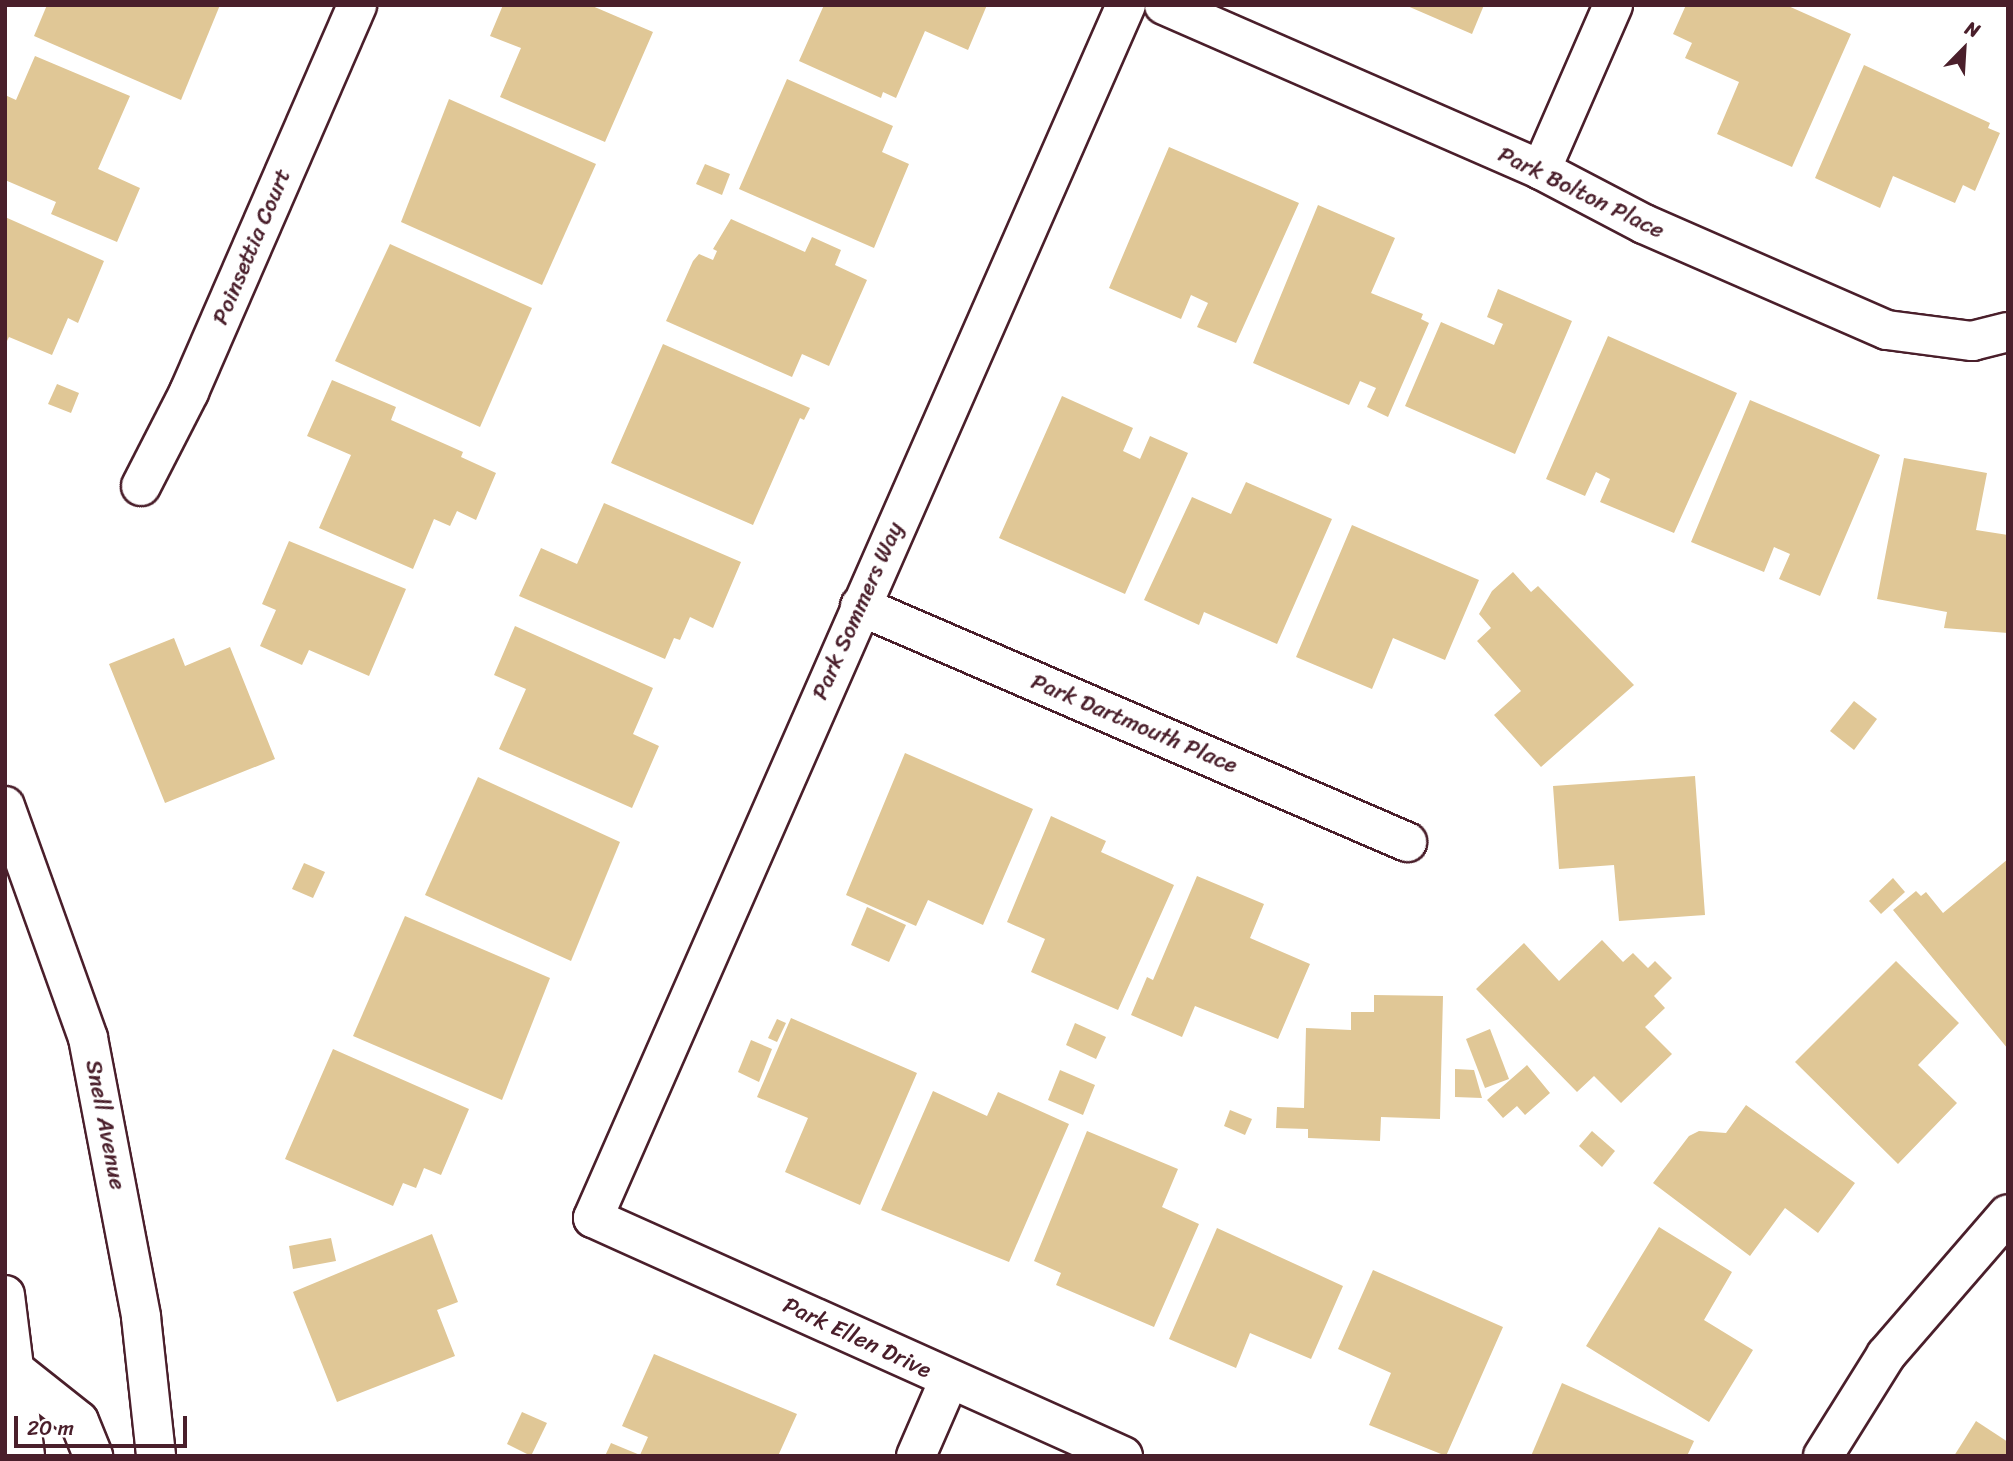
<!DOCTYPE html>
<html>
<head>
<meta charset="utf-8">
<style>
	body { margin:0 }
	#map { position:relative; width:2013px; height:1461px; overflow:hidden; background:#fff; font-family:Sriracha,sans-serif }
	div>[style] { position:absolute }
	.building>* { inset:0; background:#e0c796 }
	.roads { filter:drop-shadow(2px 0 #4a1f2b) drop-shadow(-2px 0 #4a1f2b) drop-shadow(0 2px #4a1f2b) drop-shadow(0 -2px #4a1f2b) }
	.minor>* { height:38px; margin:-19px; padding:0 19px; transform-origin:19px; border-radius:19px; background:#fff }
	.secondary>* { height:38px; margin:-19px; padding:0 19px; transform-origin:19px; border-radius:19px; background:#fff }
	span { translate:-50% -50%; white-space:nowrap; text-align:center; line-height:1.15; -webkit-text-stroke:5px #fff; paint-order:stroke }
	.street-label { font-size:23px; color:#4a1f2b }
	.frame { position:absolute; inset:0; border:7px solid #4a1f2b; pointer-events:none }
	.north { position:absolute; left:1929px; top:14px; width:70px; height:70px; -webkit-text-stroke:5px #fff; paint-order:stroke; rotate:24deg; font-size:19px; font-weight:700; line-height:28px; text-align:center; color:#4a1f2b }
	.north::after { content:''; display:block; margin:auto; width:24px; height:32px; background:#4a1f2b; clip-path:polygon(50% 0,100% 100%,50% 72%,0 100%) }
	.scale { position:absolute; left:14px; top:1416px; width:173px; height:32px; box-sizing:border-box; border:4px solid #4a1f2b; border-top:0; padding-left:9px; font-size:21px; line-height:24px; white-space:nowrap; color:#4a1f2b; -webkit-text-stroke:5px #fff; paint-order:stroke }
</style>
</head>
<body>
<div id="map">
	<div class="building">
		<div style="clip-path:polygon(47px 5px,220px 5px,181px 100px,34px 36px)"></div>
		<div style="clip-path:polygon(503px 5px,590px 5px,653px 32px,605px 142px,500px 97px,521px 48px,490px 36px)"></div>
		<div style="clip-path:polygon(824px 5px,987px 5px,968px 50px,925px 31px,896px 98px,883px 92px,881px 98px,799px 61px)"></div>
		<div style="clip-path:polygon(1405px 5px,1484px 5px,1472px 34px)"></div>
		<div style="clip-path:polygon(1686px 5px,1786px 5px,1851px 34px,1792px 167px,1717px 134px,1739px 82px,1685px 58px,1692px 43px,1673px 34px)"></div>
		<div style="clip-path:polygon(35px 56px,130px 96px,98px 169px,140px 188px,117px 242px,51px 214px,56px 202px,5px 180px,5px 95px,16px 100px)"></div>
		<div style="clip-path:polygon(1864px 65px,1990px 123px,1988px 128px,2000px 133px,1975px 191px,1963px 185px,1955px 203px,1893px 176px,1880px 208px,1815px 178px)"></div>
		<div style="clip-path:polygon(787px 79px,893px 126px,882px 152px,909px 164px,874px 248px,739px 189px)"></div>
		<div style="clip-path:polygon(449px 99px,596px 164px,542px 285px,401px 222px)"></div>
		<div style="clip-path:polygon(1169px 147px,1299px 203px,1236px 343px,1197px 327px,1208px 303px,1191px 295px,1181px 319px,1109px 288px)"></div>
		<div style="clip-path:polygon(705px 164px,730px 174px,722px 195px,696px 184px)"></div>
		<div style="clip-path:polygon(1318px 205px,1395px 238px,1371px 293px,1423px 314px,1421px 319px,1429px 323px,1388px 417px,1367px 407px,1376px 388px,1360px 381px,1349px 405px,1253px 363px)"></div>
		<div style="clip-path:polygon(5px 217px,104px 261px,78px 323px,68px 318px,52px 355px,9px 337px,5px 345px)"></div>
		<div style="clip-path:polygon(731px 219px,805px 252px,812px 237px,841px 250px,835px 265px,867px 280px,829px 366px,802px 354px,792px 377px,666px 321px,693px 261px,699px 254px,713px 260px,717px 251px,713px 249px)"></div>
		<div style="clip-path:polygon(390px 244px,532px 308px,480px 427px,335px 361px)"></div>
		<div style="clip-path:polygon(1498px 289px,1572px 321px,1515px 454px,1405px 406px,1441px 322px,1494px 345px,1503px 324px,1487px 317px)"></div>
		<div style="clip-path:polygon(1608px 336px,1737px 393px,1674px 533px,1600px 502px,1610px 479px,1596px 472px,1585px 496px,1546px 479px)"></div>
		<div style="clip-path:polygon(663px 344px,810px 408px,804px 420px,800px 418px,753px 525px,611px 463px)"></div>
		<div style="clip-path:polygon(332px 380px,396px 407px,391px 420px,463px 452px,461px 457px,496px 473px,476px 520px,457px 511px,450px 526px,434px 519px,413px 569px,319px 528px,351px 455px,307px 436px)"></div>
		<div style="clip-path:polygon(57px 384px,79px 393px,71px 413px,48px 404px)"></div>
		<div style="clip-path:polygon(1062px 396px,1133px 428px,1123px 451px,1140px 459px,1150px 436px,1188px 453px,1125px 594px,999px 538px)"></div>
		<div style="clip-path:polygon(1750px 400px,1880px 455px,1820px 596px,1779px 579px,1790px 554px,1774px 547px,1764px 572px,1691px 542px)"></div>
		<div style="clip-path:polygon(1904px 458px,1987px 473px,1976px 530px,2008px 535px,2008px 633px,1944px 628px,1947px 612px,1877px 599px)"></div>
		<div style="clip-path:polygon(1246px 482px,1332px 519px,1277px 644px,1204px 612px,1199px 625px,1144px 600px,1192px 497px,1231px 514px)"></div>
		<div style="clip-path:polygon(604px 503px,741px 562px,713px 628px,690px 617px,680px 640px,674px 638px,665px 659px,519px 596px,541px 548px,577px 564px)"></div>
		<div style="clip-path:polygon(1352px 525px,1479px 580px,1445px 660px,1393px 638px,1372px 689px,1296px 657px)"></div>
		<div style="clip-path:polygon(289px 541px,406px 589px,369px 676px,309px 650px,302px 665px,260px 646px,276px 610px,262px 604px)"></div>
		<div style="clip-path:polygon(1513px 572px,1531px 592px,1538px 586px,1634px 685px,1541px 767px,1494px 715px,1521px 691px,1477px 641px,1491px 628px,1479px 614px,1492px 591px)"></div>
		<div style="clip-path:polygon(515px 626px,653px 688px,633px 734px,659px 746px,632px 808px,499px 749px,526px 689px,494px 675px)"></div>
		<div style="clip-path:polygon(174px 638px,185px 666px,230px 647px,275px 759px,165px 803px,109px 664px)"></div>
		<div style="clip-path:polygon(1854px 701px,1877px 719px,1854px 750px,1830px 731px)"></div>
		<div style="clip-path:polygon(905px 753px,1033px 809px,983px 925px,928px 900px,916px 926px,846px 895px)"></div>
		<div style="clip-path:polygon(1695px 776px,1705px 915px,1619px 921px,1614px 865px,1559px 869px,1553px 786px)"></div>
		<div style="clip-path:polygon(478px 777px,620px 842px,571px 961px,425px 895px)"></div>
		<div style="clip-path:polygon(1051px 816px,1106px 841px,1101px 852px,1174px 885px,1118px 1010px,1031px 972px,1045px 939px,1007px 922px)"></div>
		<div style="clip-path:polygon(2008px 859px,2008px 1049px,1893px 910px,1916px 891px,1921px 896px,1926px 892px,1943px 913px)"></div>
		<div style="clip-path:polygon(304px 863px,325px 872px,313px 898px,292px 889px)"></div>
		<div style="clip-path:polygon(1197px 876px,1264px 904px,1250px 938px,1310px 964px,1278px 1039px,1195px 1006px,1182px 1037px,1131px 1015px,1147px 977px,1153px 980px)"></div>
		<div style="clip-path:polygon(1893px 878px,1905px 892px,1881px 914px,1869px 901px)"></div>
		<div style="clip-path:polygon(867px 907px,906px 925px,889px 962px,851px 945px)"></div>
		<div style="clip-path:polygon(405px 916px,550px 978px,502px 1100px,353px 1036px)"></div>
		<div style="clip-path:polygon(1602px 940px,1623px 962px,1633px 953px,1648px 968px,1655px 961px,1672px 978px,1654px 996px,1665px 1008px,1645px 1027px,1672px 1054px,1621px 1103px,1594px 1076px,1577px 1092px,1476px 989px,1524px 943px,1559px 981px)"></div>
		<div style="clip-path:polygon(1896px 961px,1959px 1023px,1918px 1065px,1957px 1103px,1898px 1164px,1795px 1062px)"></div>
		<div style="clip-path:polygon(1374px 995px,1443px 996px,1440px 1119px,1381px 1117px,1380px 1141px,1308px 1138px,1308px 1129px,1276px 1128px,1277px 1107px,1304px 1108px,1306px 1028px,1351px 1030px,1351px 1012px,1374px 1012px)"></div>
		<div style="clip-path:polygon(791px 1018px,917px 1073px,860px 1205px,785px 1172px,808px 1118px,757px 1097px)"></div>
		<div style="clip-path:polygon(777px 1019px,786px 1023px,777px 1042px,768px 1038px)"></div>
		<div style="clip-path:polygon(1075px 1023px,1106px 1037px,1096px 1059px,1066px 1045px)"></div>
		<div style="clip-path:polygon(1490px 1029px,1509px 1079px,1485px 1088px,1466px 1039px)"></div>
		<div style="clip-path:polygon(751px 1040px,772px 1049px,759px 1082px,738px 1072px)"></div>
		<div style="clip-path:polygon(333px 1049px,469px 1109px,441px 1175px,424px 1168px,416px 1188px,403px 1183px,393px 1206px,285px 1159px)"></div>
		<div style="clip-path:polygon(1527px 1065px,1550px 1093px,1525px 1115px,1517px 1106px,1503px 1118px,1487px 1100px)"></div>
		<div style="clip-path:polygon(1455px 1069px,1474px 1070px,1482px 1098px,1455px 1097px)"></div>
		<div style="clip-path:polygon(1060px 1070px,1095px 1085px,1083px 1115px,1048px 1100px)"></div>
		<div style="clip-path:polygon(933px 1091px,987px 1116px,998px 1092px,1069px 1124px,1009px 1262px,881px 1210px)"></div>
		<div style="clip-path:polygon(1746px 1105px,1855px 1183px,1818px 1233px,1785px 1208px,1750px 1256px,1653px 1183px,1689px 1136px,1699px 1131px,1726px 1133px)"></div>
		<div style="clip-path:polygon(1230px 1110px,1252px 1119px,1245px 1135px,1224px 1126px)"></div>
		<div style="clip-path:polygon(1087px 1131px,1178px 1169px,1162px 1207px,1199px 1224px,1154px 1327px,1056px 1285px,1061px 1273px,1034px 1261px)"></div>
		<div style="clip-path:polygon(1592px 1131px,1615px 1151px,1602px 1167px,1579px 1146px)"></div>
		<div style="clip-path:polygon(1659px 1227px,1732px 1272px,1704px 1320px,1753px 1350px,1709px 1422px,1586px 1346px)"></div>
		<div style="clip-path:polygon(1217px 1228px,1343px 1286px,1311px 1359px,1250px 1333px,1236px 1368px,1169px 1339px)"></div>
		<div style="clip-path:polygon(432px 1234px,458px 1302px,437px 1310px,455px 1356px,337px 1402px,293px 1292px)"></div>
		<div style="clip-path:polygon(331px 1238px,336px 1261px,293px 1269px,289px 1246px)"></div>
		<div style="clip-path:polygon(1373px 1270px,1503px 1327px,1446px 1456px,1369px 1425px,1391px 1373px,1338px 1349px)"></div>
		<div style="clip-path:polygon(654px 1354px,797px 1414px,778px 1456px,605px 1456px,611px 1443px,640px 1455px,648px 1437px,622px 1426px)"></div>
		<div style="clip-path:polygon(1562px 1383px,1694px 1441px,1687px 1456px,1531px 1456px)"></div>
		<div style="clip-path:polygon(522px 1412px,547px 1423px,531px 1456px,507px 1444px)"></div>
		<div style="clip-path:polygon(1976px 1421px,2008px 1442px,2008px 1456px,1954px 1456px)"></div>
	</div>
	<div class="roads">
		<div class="minor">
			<div style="left:1164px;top:5px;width:412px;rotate:23.6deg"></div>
			<div style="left:1541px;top:170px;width:116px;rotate:27.7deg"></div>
			<div style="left:1644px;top:224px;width:265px;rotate:23.6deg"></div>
			<div style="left:1887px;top:330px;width:86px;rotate:7.4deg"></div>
			<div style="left:1972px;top:341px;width:37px;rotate:-14deg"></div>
			<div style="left:1541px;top:170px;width:180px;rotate:-66.4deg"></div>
			<div style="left:141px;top:486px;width:106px;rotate:-62.9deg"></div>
			<div style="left:189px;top:392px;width:422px;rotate:-66.5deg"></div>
			<div style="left:860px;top:606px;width:596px;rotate:23.34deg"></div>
			<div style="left:916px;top:1456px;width:83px;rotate:-66.5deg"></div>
			<div style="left:1123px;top:1456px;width:581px;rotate:-155.82deg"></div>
			<div style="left:593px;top:1218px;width:1325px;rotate:-66.28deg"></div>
			<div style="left:1823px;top:1456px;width:119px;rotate:-58deg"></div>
			<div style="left:1886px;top:1355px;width:186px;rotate:-49.1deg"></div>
		</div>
		<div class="secondary">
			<div style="left:5px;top:806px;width:246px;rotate:70.3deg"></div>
			<div style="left:88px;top:1038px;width:284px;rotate:79.2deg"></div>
			<div style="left:141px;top:1317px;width:140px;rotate:83.8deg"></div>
			<div style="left:5px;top:1295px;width:162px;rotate:82.9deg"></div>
			<div style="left:16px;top:1371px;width:80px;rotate:38.4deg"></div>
			<div style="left:79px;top:1421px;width:38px;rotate:68deg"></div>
		</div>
	</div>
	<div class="street-label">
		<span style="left:1581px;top:193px;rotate:26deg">Park Bolton Place</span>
		<span style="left:252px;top:247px;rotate:-67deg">Poinsettia Court</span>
		<span style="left:858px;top:611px;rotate:-66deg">Park Sommers Way</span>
		<span style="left:1134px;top:724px;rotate:23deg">Park Dartmouth Place</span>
		<span style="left:105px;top:1125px;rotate:79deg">Snell Avenue</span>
		<span style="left:857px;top:1338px;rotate:25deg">Park Ellen Drive</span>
	</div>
	<div class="frame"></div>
	<div class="north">N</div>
	<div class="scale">20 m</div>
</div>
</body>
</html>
